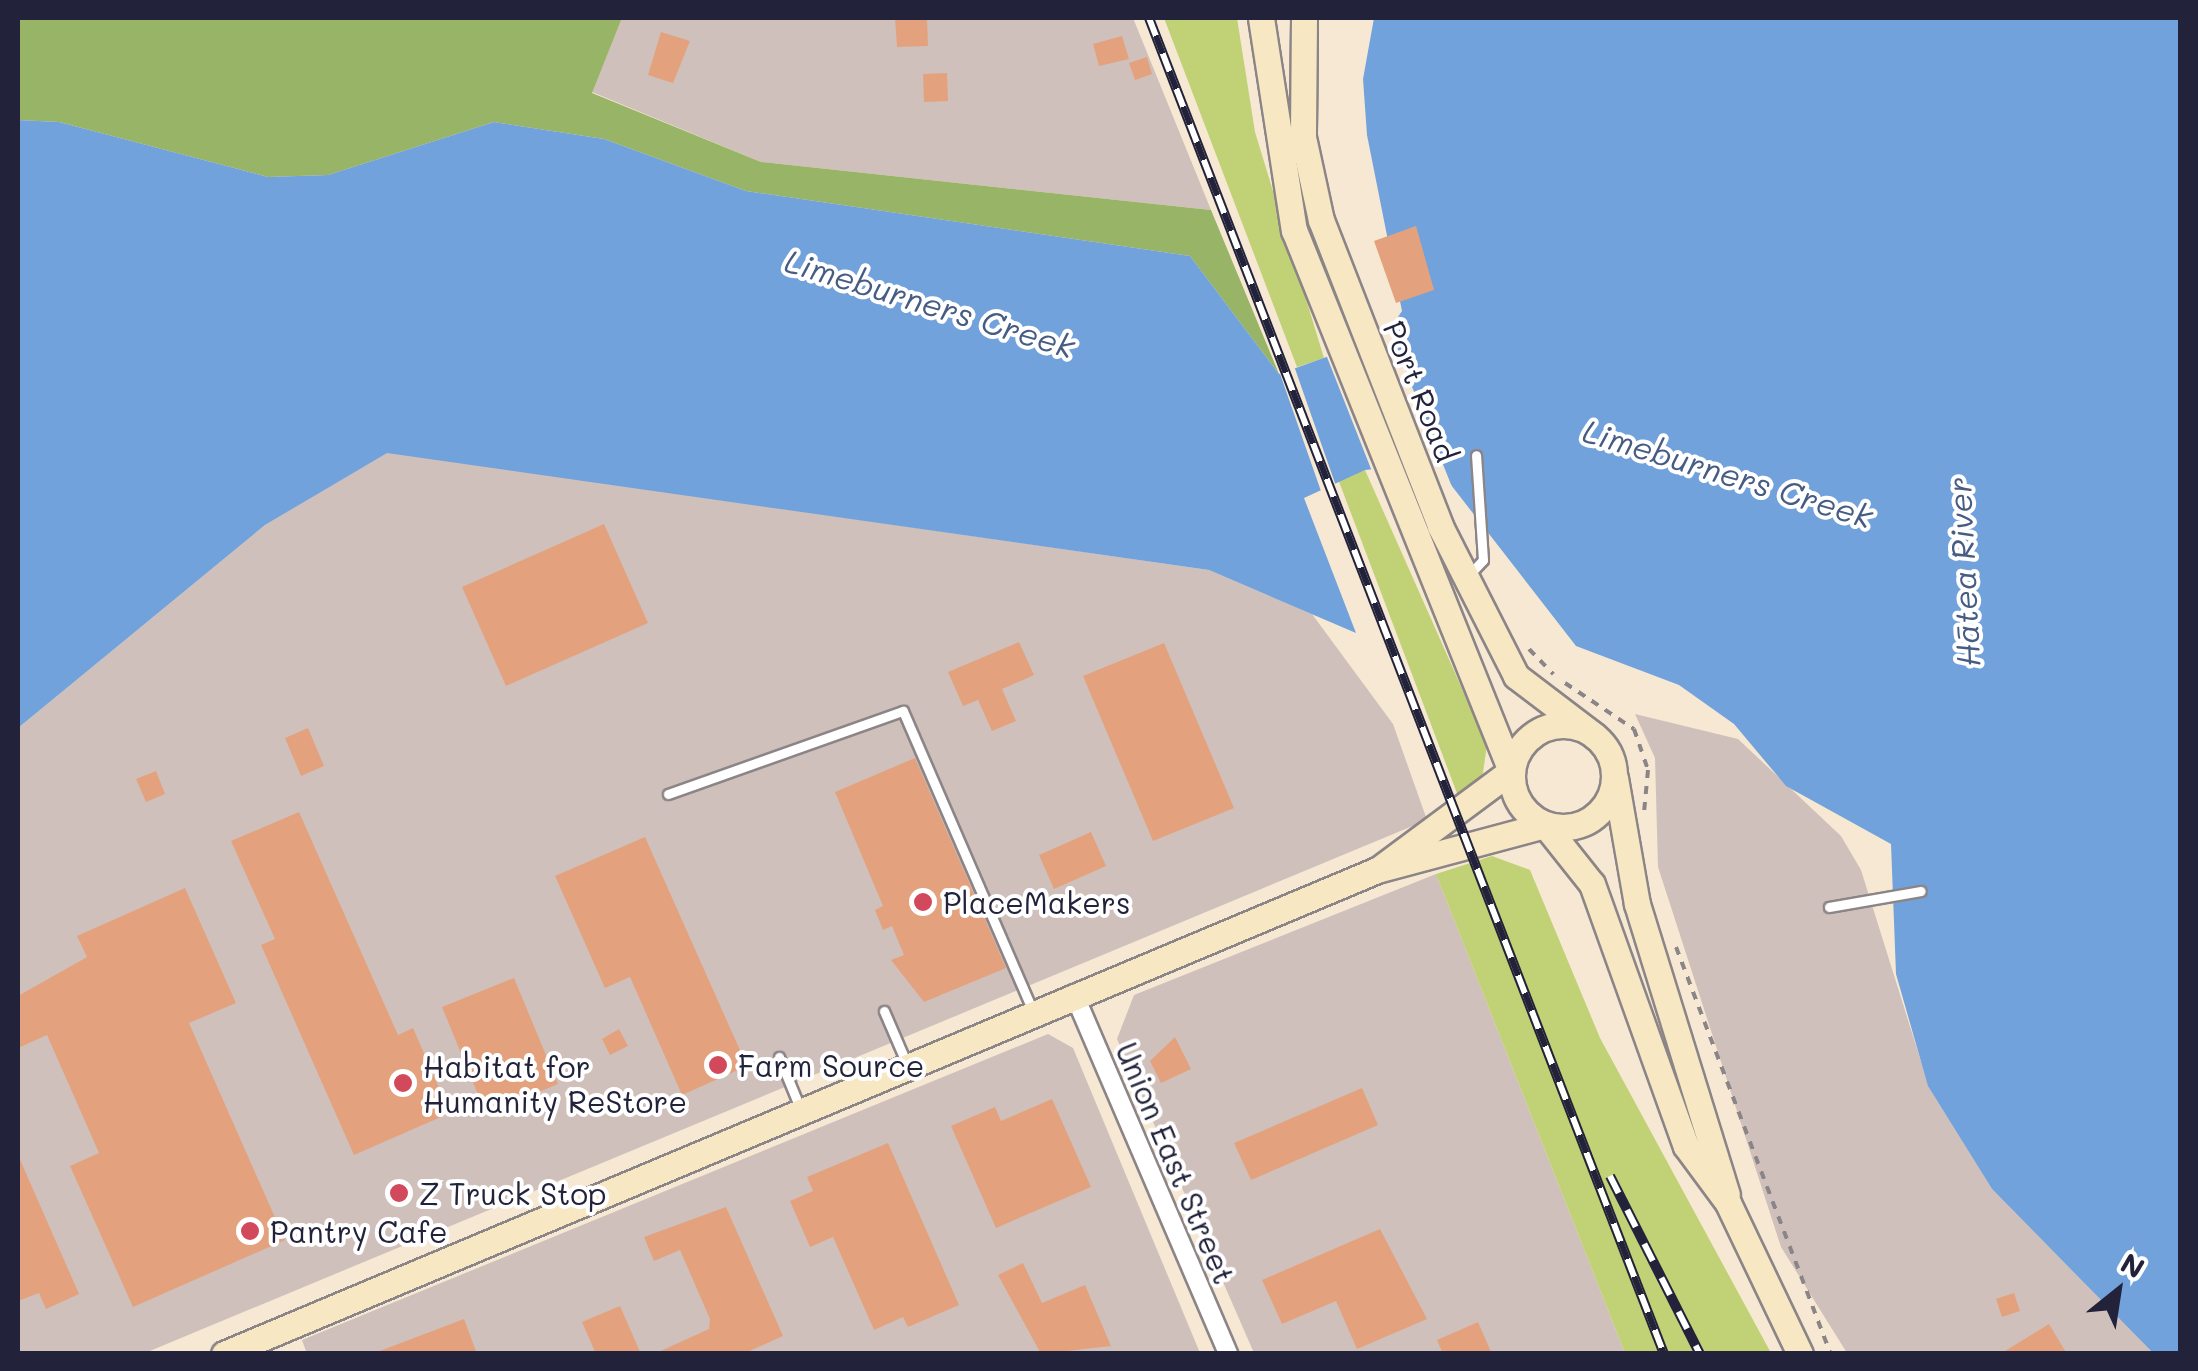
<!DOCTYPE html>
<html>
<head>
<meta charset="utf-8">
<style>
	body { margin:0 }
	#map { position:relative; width:2198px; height:1371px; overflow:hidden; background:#f6e8d3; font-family:Mali,sans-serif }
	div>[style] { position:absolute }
	.industrial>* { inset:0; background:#cfc0bb }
	.green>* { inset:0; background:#c0d275 }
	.forest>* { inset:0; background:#98b466 }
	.water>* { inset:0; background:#71a2db }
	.pier>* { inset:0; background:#f6e8d3 }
	.building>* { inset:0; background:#e3a27d }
	.path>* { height:4px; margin-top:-2px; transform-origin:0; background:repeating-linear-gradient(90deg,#8c8587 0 8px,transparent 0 16px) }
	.roads { filter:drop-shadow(2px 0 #8c8587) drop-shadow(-2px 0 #8c8587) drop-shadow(0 2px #8c8587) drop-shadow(0 -2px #8c8587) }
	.service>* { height:9px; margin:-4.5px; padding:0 4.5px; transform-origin:4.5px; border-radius:4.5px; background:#fff }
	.minor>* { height:18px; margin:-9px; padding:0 9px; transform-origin:9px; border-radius:9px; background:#fff }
	.secondary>* { height:25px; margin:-12.5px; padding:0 12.5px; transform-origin:12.5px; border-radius:12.5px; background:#f7e8c3 }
	.secondary>.ring { margin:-12.5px; padding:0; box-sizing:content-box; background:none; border:25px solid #f7e8c3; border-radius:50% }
	.rail>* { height:10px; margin-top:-5px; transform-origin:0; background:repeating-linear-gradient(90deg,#fff 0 19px,#22223b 0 38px); box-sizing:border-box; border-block:2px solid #22223b }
	.dots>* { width:28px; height:28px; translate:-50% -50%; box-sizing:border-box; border:5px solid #fff; border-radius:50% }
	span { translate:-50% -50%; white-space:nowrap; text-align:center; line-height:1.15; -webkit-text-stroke:8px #fff; paint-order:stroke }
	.street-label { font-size:30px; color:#22223b }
	.poi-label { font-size:30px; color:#22223b }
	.left { translate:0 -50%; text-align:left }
	.water-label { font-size:32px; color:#465c83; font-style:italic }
	.frame { position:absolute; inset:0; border:20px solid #22223b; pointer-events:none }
	.north { position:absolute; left:2068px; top:1241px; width:100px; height:100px; -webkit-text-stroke:8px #fff; paint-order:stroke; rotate:30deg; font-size:28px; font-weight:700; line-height:40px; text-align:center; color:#22223b }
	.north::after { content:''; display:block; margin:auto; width:35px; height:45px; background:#22223b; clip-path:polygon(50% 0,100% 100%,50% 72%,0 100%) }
</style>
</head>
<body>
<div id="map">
	<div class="industrial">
		<div style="clip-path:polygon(622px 18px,1133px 18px,1211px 210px,761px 162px,592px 92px)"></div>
		<div style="clip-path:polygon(387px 452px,1209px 570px,1312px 614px,1393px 724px,1427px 820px,145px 1353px,18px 1354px,18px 728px,265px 525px)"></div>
		<div style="clip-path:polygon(1635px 714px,1738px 739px,1841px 836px,1861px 870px,1929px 1087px,1992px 1189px,2153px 1353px,1847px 1353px,1781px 1247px,1658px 867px,1655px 758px)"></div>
		<div style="clip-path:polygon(1436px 874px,1625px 1353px,1254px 1353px,1117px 1039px,1134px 995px)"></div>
		<div style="clip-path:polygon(1048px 1034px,1073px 1048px,1200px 1353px,307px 1354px,302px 1340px)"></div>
	</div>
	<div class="green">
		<div style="clip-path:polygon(1164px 18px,1237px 18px,1255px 132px,1324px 358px,1297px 367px)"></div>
		<div style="clip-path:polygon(1365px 470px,1487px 745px,1481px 786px,1463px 809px,1338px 479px)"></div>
		<div style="clip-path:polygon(1492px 856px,1530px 870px,1600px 1038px,1771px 1353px,1625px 1353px,1436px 874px)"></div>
	</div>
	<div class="forest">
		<div style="clip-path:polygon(18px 18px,622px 18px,592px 93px,761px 162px,1211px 210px,1279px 374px,1190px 256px,746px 191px,604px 139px,494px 122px,328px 175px,268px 177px,59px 122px,18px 120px)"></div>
	</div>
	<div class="water">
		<div style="clip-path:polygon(1374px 18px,2180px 18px,2180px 1353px,2153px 1353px,1992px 1189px,1928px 1086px,1896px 974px,1891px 844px,1786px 786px,1734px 724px,1679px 685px,1576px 646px,1434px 463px,1365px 470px,1304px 498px,1356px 633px,1209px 570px,387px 453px,265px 525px,18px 728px,18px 120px,59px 122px,268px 177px,328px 175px,494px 122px,604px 139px,746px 191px,1190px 256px,1279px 374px,1385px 336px,1402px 311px,1367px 135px,1363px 79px)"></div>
	</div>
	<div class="pier">
		<div style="clip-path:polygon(1387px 324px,1458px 502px,1432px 468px,1373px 474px,1325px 352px)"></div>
		<div style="clip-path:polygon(1293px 363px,1336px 486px,1322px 494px,1278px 368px)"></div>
	</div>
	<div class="building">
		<div style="clip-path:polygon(895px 18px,927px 18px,928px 46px,897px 47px)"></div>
		<div style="clip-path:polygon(661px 32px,690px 41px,673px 83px,648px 75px)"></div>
		<div style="clip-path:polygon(1122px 36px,1129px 59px,1099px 66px,1093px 44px)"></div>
		<div style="clip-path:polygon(1147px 57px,1152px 74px,1135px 80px,1129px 63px)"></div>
		<div style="clip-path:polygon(947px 73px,948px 101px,924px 102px,923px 74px)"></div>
		<div style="clip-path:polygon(1416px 226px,1434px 290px,1396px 303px,1374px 241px)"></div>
		<div style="clip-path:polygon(604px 524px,648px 623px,506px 686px,462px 587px)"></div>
		<div style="clip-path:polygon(1019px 642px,1034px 675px,1002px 689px,1016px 721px,992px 731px,978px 700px,963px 706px,948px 672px)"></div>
		<div style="clip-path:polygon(1164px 643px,1234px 808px,1153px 841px,1083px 676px)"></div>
		<div style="clip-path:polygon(308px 728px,324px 766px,301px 776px,285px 738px)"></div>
		<div style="clip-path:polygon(915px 758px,1006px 968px,924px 1002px,891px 960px,904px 955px,892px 926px,883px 930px,875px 910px,883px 906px,835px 792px)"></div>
		<div style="clip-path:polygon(156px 771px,165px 794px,146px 802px,136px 779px)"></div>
		<div style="clip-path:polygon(299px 812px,398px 1035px,413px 1028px,450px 1113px,354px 1155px,261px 945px,275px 939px,231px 841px)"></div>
		<div style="clip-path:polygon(1091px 832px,1106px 866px,1054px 889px,1039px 855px)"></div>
		<div style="clip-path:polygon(645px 837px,747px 1066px,682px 1095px,630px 977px,605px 988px,555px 876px)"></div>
		<div style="clip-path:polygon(185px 888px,236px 1003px,189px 1023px,285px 1240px,133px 1307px,70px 1166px,99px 1153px,47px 1035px,18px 1048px,18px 996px,87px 957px,77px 936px)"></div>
		<div style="clip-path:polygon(514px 978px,558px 1084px,486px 1114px,442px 1007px)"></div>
		<div style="clip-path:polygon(619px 1029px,628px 1046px,610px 1055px,602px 1039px)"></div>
		<div style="clip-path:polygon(1175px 1037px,1191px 1069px,1161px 1083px,1150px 1061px)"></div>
		<div style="clip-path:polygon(1362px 1088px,1378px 1125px,1251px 1180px,1234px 1143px)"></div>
		<div style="clip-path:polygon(1052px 1099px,1091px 1187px,996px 1228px,951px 1126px,995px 1107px,1001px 1121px)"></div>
		<div style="clip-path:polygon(888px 1143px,959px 1305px,908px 1327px,903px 1317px,874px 1330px,833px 1237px,810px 1247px,790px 1201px,813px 1191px,807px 1177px)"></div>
		<div style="clip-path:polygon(18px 1155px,79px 1294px,46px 1309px,39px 1293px,18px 1301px)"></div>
		<div style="clip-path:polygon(726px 1207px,783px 1336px,745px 1353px,654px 1354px,709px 1329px,710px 1319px,680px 1250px,654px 1261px,644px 1237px)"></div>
		<div style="clip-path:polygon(1380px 1229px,1427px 1319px,1357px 1349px,1336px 1301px,1282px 1324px,1262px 1280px)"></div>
		<div style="clip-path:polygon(1023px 1263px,1042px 1303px,1085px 1285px,1111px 1346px,1041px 1354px,998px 1275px)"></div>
		<div style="clip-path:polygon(2014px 1293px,2020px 1311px,2002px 1317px,1996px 1299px)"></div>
		<div style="clip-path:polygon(620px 1306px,641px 1354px,596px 1354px,582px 1322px)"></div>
		<div style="clip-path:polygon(464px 1319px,477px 1354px,377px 1354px,377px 1352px)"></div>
		<div style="clip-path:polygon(1478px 1322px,1492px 1354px,1443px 1354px,1437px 1340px)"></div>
		<div style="clip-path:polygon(2049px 1324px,2067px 1354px,2000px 1354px)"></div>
	</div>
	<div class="path">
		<div style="left:1529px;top:649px;width:35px;rotate:46deg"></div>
		<div style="left:1565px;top:683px;width:83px;rotate:33.7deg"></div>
		<div style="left:1634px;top:729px;width:43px;rotate:71.1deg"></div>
		<div style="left:1648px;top:770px;width:42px;rotate:95.4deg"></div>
		<div style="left:1676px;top:947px;width:436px;rotate:69.2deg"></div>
	</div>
	<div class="roads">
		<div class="service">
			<div style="left:1468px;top:576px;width:22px;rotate:-47deg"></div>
			<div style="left:1483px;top:560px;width:105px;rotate:-93.8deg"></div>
			<div style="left:668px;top:794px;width:249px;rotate:-19.5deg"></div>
			<div style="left:903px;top:711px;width:327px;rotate:66.6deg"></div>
			<div style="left:1829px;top:907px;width:93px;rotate:-9.9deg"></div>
			<div style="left:884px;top:1011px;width:56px;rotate:66.7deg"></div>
			<div style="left:779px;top:1057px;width:55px;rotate:67.6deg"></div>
		</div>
		<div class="minor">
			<div style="left:1074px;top:994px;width:392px;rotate:66.8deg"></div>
		</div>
		<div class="secondary">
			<div style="left:1261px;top:18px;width:215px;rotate:81.2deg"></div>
			<div style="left:1294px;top:230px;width:583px;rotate:68.14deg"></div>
			<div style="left:1511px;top:771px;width:164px;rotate:143.4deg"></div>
			<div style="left:1304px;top:18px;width:119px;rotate:90.5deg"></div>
			<div style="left:1303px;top:137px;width:85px;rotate:77.8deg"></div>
			<div style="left:1321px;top:220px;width:328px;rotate:68.7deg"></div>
			<div style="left:1440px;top:526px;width:168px;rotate:63.1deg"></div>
			<div style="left:1516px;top:676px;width:99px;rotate:37.2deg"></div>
			<div class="ring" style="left:1512px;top:725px;width:77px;height:77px"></div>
			<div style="left:1615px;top:778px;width:128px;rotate:80.1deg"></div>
			<div style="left:1637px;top:904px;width:304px;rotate:72.8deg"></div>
			<div style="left:224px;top:1354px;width:1250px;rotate:-22.77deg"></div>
			<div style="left:1377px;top:870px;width:174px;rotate:-15deg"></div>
			<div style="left:1545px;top:825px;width:75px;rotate:51.5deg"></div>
			<div style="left:1592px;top:884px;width:278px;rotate:70.3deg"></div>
			<div style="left:1686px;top:1146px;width:71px;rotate:53.6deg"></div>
			<div style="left:1728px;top:1203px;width:167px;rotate:64.5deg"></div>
		</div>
	</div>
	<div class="rail">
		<div style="left:1149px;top:18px;width:1432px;rotate:68.92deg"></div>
		<div style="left:1610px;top:1176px;width:199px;rotate:63.2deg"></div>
	</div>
	<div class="dots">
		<div style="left:923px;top:902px;background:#d1495b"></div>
		<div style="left:718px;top:1065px;background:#d1495b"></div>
		<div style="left:403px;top:1083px;background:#d1495b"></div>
		<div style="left:399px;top:1193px;background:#d1495b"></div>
		<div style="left:250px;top:1231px;background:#d1495b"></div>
	</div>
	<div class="street-label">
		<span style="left:1421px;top:391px;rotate:68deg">Port Road</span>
		<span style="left:1176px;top:1163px;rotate:67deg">Union East Street</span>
	</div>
	<div class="poi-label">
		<span class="left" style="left:943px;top:902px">PlaceMakers</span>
		<span class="left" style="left:738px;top:1065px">Farm Source</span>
		<span class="left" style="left:423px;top:1083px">Habitat for<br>Humanity ReStore</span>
		<span class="left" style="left:419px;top:1193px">Z Truck Stop</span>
		<span class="left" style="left:270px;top:1231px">Pantry Cafe</span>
	</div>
	<div class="water-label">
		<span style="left:930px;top:303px;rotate:17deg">Limeburners Creek</span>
		<span style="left:1728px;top:473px;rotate:17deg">Limeburners Creek</span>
		<span style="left:1963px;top:572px;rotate:-93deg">Hātea River</span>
	</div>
	<div class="frame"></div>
	<div class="north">N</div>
</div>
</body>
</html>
